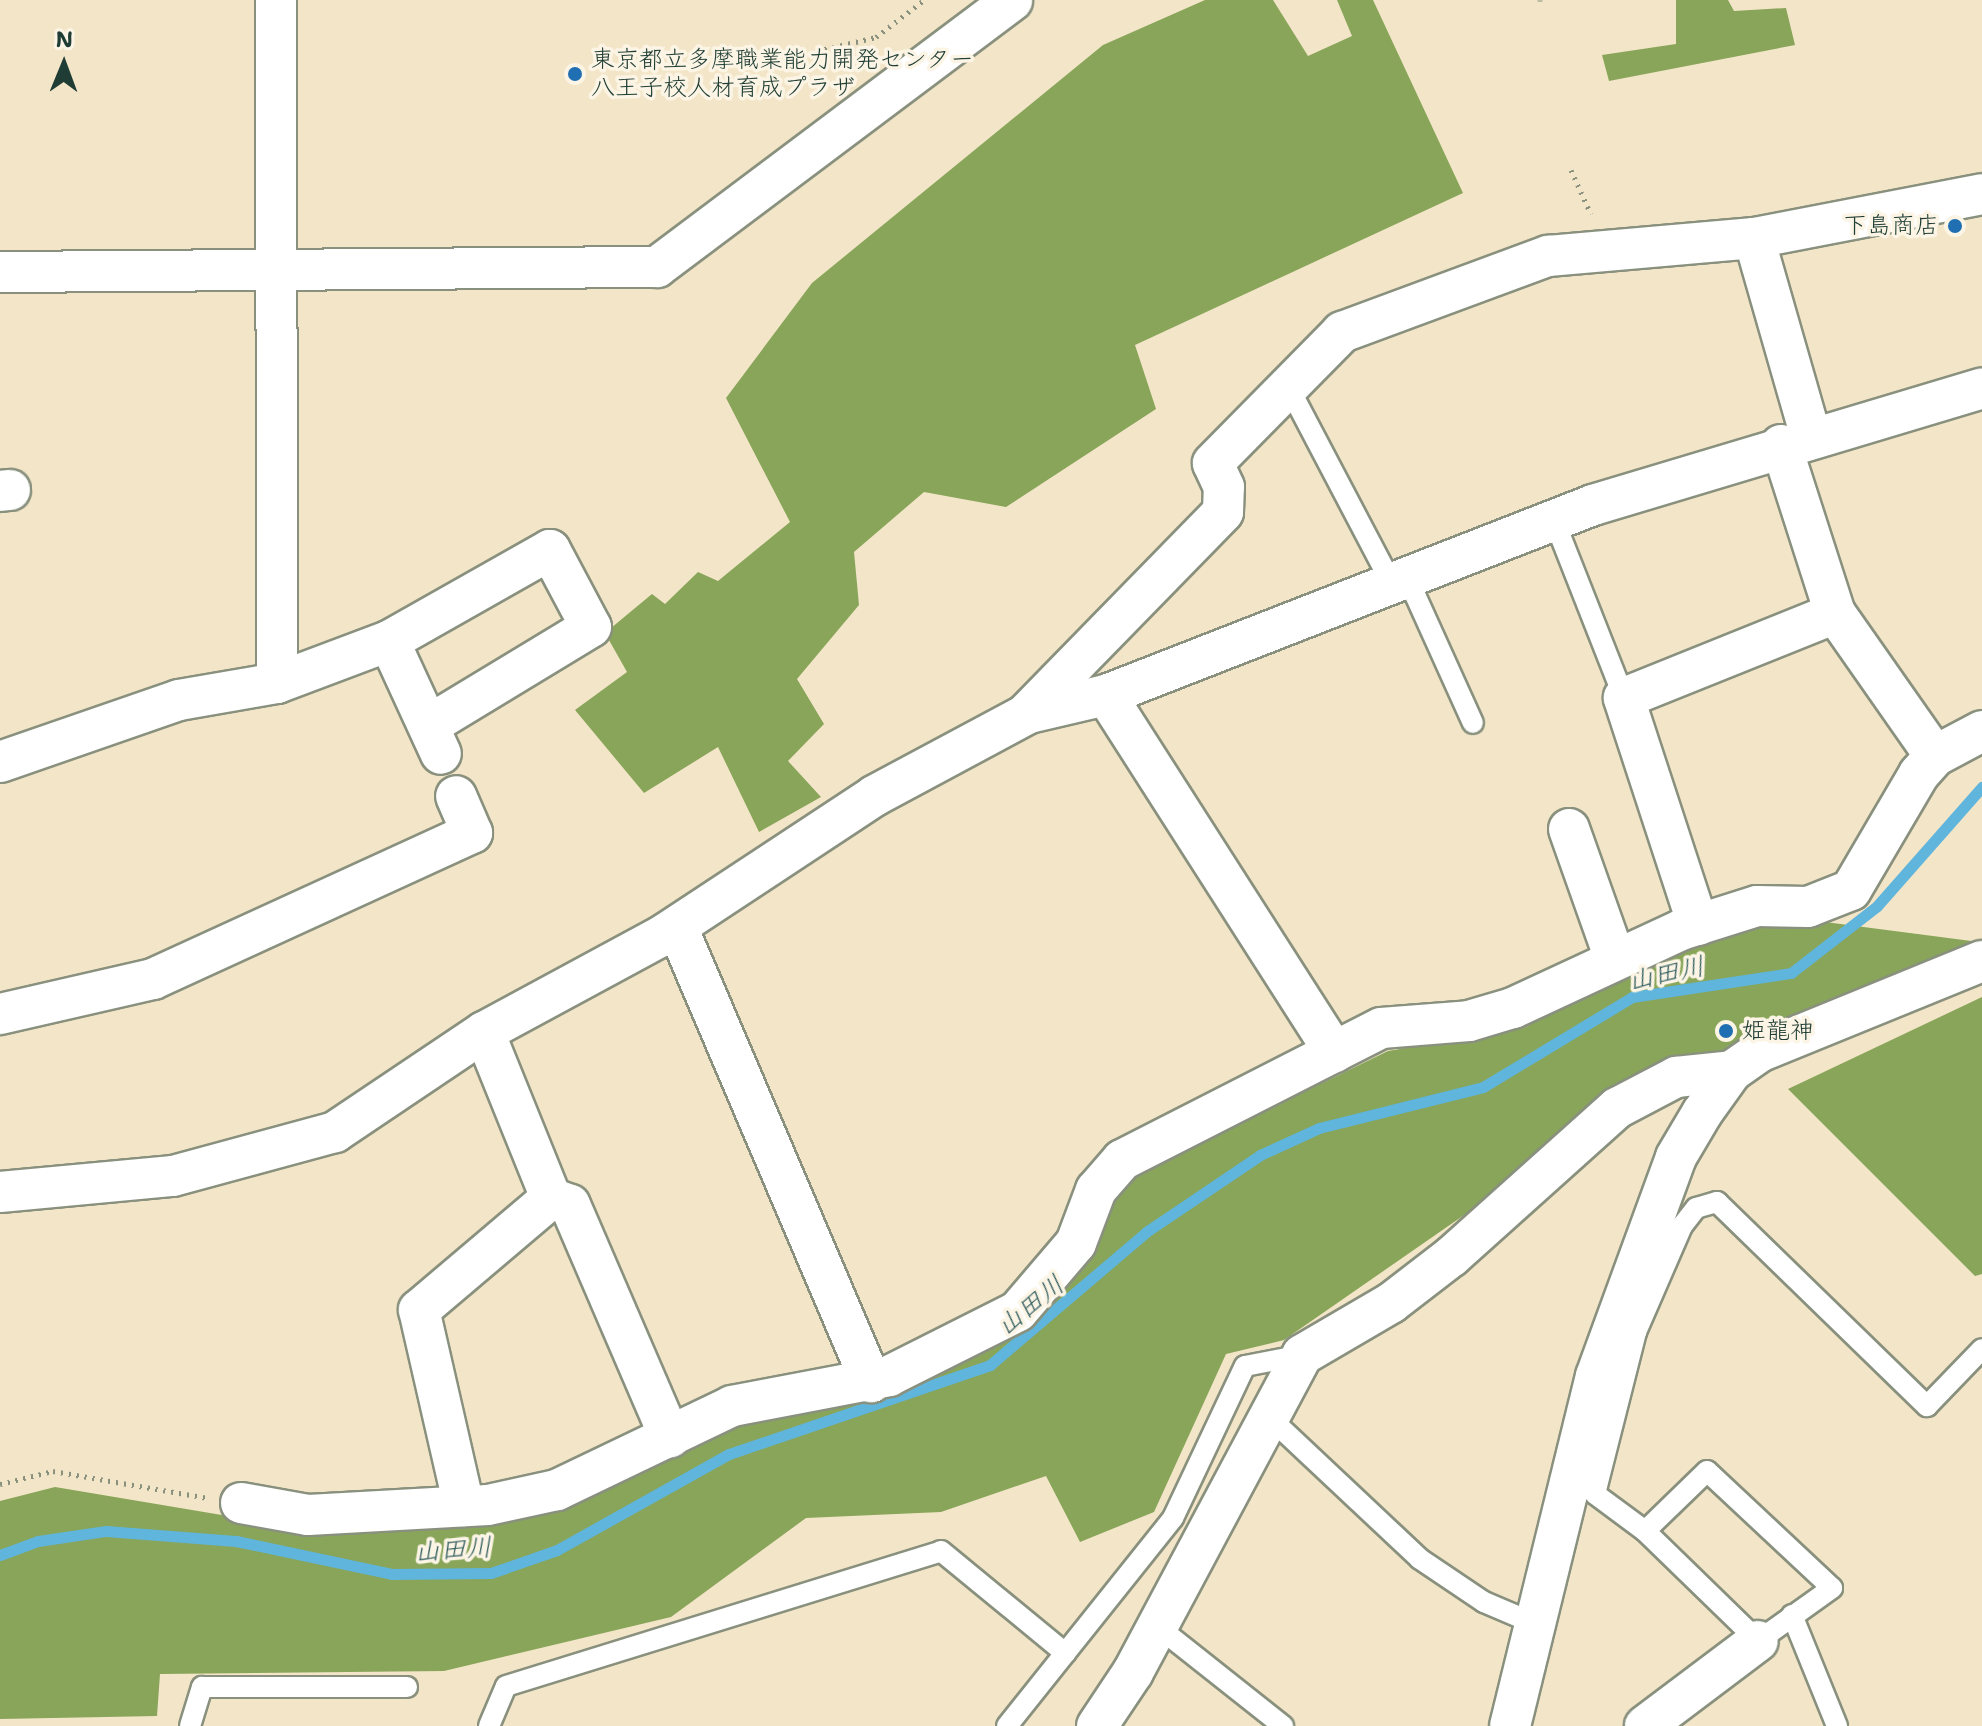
<!DOCTYPE html>
<html>
<head>
<meta charset="utf-8">
<style>
	body { margin:0 }
	#map { position:relative; width:1982px; height:1726px; overflow:hidden; background:#f3e5c8; font-family:"Shantell Sans","Klee One",sans-serif }
	div>[style] { position:absolute }
	.forest>* { inset:0; background:#88a559 }
	.stream>* { height:11px; margin:-5.5px; padding:0 5.5px; transform-origin:5.5px; border-radius:5.5px; background:#60b5dc }
	.path>* { height:5px; margin-top:-2.5px; transform-origin:0; background:repeating-linear-gradient(90deg,#89917e 0 2px,transparent 0 8px) }
	.roads { filter:drop-shadow(2px 0 #89917e) drop-shadow(-2px 0 #89917e) drop-shadow(0 2px #89917e) drop-shadow(0 -2px #89917e) }
	.service>* { height:20px; margin:-10px; padding:0 10px; transform-origin:10px; border-radius:10px; background:#fff }
	.minor>* { height:40px; margin:-20px; padding:0 20px; transform-origin:20px; border-radius:20px; background:#fff }
	.dots>* { width:22px; height:22px; translate:-50% -50%; box-sizing:border-box; border:4px solid #fcf5e5; border-radius:50% }
	span { translate:-50% -50%; white-space:nowrap; text-align:center; line-height:1.15; -webkit-text-stroke:7px #fcf5e5; paint-order:stroke }
	.poi-label { font-size:24px; color:#1f3d34 }
	.left { translate:0 -50%; text-align:left }
	.right { translate:-100% -50%; text-align:right }
	.water-label { font-size:26px; color:#2f5b5e; font-style:italic }
	.north { position:absolute; left:24px; top:24px; width:80px; height:80px; -webkit-text-stroke:6px #fcf5e5; paint-order:stroke; rotate:1deg; font-size:22px; font-weight:700; line-height:32px; text-align:center; color:#1f3d34 }
	.north::after { content:''; display:block; margin:auto; width:28px; height:36px; background:#1f3d34; clip-path:polygon(50% 0,100% 100%,50% 72%,0 100%) }
</style>
</head>
<body>
<div id="map">
	<div class="forest">
		<div style="clip-path:polygon(1205px 0,1273px 0,1308px 56px,1352px 36px,1337px 0,1373px 0,1463px 193px,1135px 345px,1156px 409px,1006px 507px,924px 492px,854px 552px,859px 605px,797px 679px,824px 724px,788px 761px,821px 797px,759px 832px,718px 747px,644px 793px,575px 710px,627px 672px,605px 633px,652px 594px,665px 604px,698px 572px,718px 581px,790px 522px,726px 398px,812px 283px,1103px 45px)"></div>
		<div style="clip-path:polygon(1676px 0,1728px 0,1734px 11px,1786px 8px,1795px 45px,1609px 81px,1602px 55px,1676px 44px)"></div>
		<div style="clip-path:polygon(1825px 922px,1979px 942px,1580px 1121px,1480px 1204px,1284px 1340px,1226px 1354px,1154px 1512px,1080px 1542px,1046px 1476px,941px 1512px,806px 1518px,671px 1617px,444px 1671px,160px 1674px,157px 1716px,0 1719px,0 1501px,55px 1487px,311px 1530px,495px 1524px,750px 1416px,952px 1362px,1129px 1177px,1388px 1051px,1524px 1028px,1621px 976px,1752px 926px)"></div>
		<div style="clip-path:polygon(1982px 997px,1982px 1274px,1975px 1276px,1788px 1089px)"></div>
	</div>
	<div class="stream">
		<div style="left:0;top:1555px;width:40px;rotate:-20.2deg"></div>
		<div style="left:38px;top:1541px;width:69px;rotate:-8.4deg"></div>
		<div style="left:106px;top:1531px;width:130px;rotate:4.4deg"></div>
		<div style="left:236px;top:1541px;width:159px;rotate:11.9deg"></div>
		<div style="left:392px;top:1574px;width:99px;rotate:-0.6deg"></div>
		<div style="left:491px;top:1573px;width:70px;rotate:-19.2deg"></div>
		<div style="left:557px;top:1550px;width:197px;rotate:-29.2deg"></div>
		<div style="left:729px;top:1454px;width:276px;rotate:-18.8deg"></div>
		<div style="left:990px;top:1365px;width:205px;rotate:-40.4deg"></div>
		<div style="left:1146px;top:1232px;width:138px;rotate:-34deg"></div>
		<div style="left:1260px;top:1155px;width:65px;rotate:-24.6deg"></div>
		<div style="left:1319px;top:1128px;width:169px;rotate:-14deg"></div>
		<div style="left:1483px;top:1087px;width:174px;rotate:-31.1deg"></div>
		<div style="left:1632px;top:997px;width:161px;rotate:-8.6deg"></div>
		<div style="left:1791px;top:973px;width:109px;rotate:-37.9deg"></div>
		<div style="left:1877px;top:906px;width:159px;rotate:-48.6deg"></div>
	</div>
	<div class="path">
		<div style="left:1540px;top:0;width:1px;rotate:90deg"></div>
		<div style="left:817px;top:51px;width:61px;rotate:-13.3deg"></div>
		<div style="left:876px;top:37px;width:61px;rotate:-37.6deg"></div>
		<div style="left:1571px;top:170px;width:48px;rotate:65.6deg"></div>
		<div style="left:0;top:1484px;width:55px;rotate:-13.8deg"></div>
		<div style="left:53px;top:1471px;width:156px;rotate:9.9deg"></div>
	</div>
	<div class="roads">
		<div class="service">
			<div style="left:1289px;top:388px;width:219px;rotate:62.3deg"></div>
			<div style="left:1554px;top:520px;width:191px;rotate:68.5deg"></div>
			<div style="left:1407px;top:577px;width:160px;rotate:65.7deg"></div>
			<div style="left:1625px;top:1327px;width:12px;rotate:24deg"></div>
			<div style="left:1636px;top:1332px;width:116px;rotate:-66.5deg"></div>
			<div style="left:1682px;top:1226px;width:23px;rotate:-52deg"></div>
			<div style="left:1696px;top:1208px;width:22px;rotate:-16deg"></div>
			<div style="left:1717px;top:1202px;width:293px;rotate:44.2deg"></div>
			<div style="left:1927px;top:1406px;width:79px;rotate:-46deg"></div>
			<div style="left:1636px;top:1332px;width:167px;rotate:104.2deg"></div>
			<div style="left:1595px;top:1494px;width:62px;rotate:36.5deg"></div>
			<div style="left:1645px;top:1531px;width:158px;rotate:44.2deg"></div>
			<div style="left:1758px;top:1641px;width:91px;rotate:-35.6deg"></div>
			<div style="left:1832px;top:1588px;width:171px;rotate:-136.9deg"></div>
			<div style="left:1707px;top:1471px;width:86px;rotate:135.9deg"></div>
			<div style="left:1271px;top:1419px;width:204px;rotate:43.2deg"></div>
			<div style="left:1420px;top:1559px;width:77px;rotate:33.9deg"></div>
			<div style="left:1484px;top:1602px;width:51px;rotate:23.1deg"></div>
			<div style="left:1792px;top:1615px;width:120px;rotate:67.9deg"></div>
			<div style="left:1157px;top:1626px;width:161px;rotate:38.4deg"></div>
			<div style="left:190px;top:1726px;width:41px;rotate:-72.9deg"></div>
			<div style="left:202px;top:1687px;width:205px"></div>
			<div style="left:489px;top:1726px;width:43px;rotate:-67deg"></div>
			<div style="left:506px;top:1686px;width:455px;rotate:-17.2deg"></div>
			<div style="left:941px;top:1551px;width:161px;rotate:39.4deg"></div>
			<div style="left:1007px;top:1726px;width:266px;rotate:-51.4deg"></div>
			<div style="left:1173px;top:1518px;width:168px;rotate:-64.7deg"></div>
			<div style="left:1245px;top:1366px;width:58px;rotate:-10.9deg"></div>
		</div>
		<div class="minor">
			<div style="left:0;top:272px;width:657px;rotate:-0.44deg"></div>
			<div style="left:657px;top:267px;width:444px;rotate:-36.9deg"></div>
			<div style="left:1811px;top:437px;width:207px;rotate:-106deg"></div>
			<div style="left:1754px;top:238px;width:232px;rotate:-10.9deg"></div>
			<div style="left:1781px;top:445px;width:176px;rotate:72.2deg"></div>
			<div style="left:1835px;top:613px;width:174px;rotate:55deg"></div>
			<div style="left:0;top:491px;width:10px;rotate:-6deg"></div>
			<div style="left:389px;top:641px;width:124px;rotate:65.3deg"></div>
			<div style="left:277px;top:683px;width:120px;rotate:-20.6deg"></div>
			<div style="left:389px;top:641px;width:185px;rotate:-29.5deg"></div>
			<div style="left:550px;top:550px;width:87px;rotate:62deg"></div>
			<div style="left:591px;top:627px;width:187px;rotate:148.8deg"></div>
			<div style="left:1106px;top:695px;width:424px;rotate:57.4deg"></div>
			<div style="left:1026px;top:714px;width:282px;rotate:-45.7deg"></div>
			<div style="left:1223px;top:512px;width:25px;rotate:-88deg"></div>
			<div style="left:1224px;top:487px;width:26px;rotate:-115deg"></div>
			<div style="left:1213px;top:463px;width:184px;rotate:-45.4deg"></div>
			<div style="left:1342px;top:332px;width:220px;rotate:-20.3deg"></div>
			<div style="left:1548px;top:256px;width:207px;rotate:-5deg"></div>
			<div style="left:0;top:762px;width:189px;rotate:-19.1deg"></div>
			<div style="left:179px;top:700px;width:99px;rotate:-9.8deg"></div>
			<div style="left:277px;top:683px;width:683px;rotate:-90.08deg"></div>
			<div style="left:1569px;top:829px;width:135px;rotate:70.5deg"></div>
			<div style="left:1698px;top:925px;width:239px;rotate:-108.1deg"></div>
			<div style="left:1624px;top:698px;width:227px;rotate:-21.9deg"></div>
			<div style="left:677px;top:927px;width:495px;rotate:66.9deg"></div>
			<div style="left:0;top:1014px;width:157px;rotate:-12.9deg"></div>
			<div style="left:153px;top:979px;width:351px;rotate:-24.6deg"></div>
			<div style="left:472px;top:833px;width:40px;rotate:-113.4deg"></div>
			<div style="left:484px;top:1032px;width:179px;rotate:68deg"></div>
			<div style="left:551px;top:1198px;width:20px;rotate:20deg"></div>
			<div style="left:570px;top:1205px;width:253px;rotate:66.7deg"></div>
			<div style="left:0;top:1192px;width:174px;rotate:-5.3deg"></div>
			<div style="left:173px;top:1176px;width:168px;rotate:-15.2deg"></div>
			<div style="left:335px;top:1132px;width:179px;rotate:-33.9deg"></div>
			<div style="left:484px;top:1032px;width:206px;rotate:-28.4deg"></div>
			<div style="left:665px;top:934px;width:250px;rotate:-33.4deg"></div>
			<div style="left:874px;top:796px;width:176px;rotate:-28.2deg"></div>
			<div style="left:1029px;top:713px;width:79px;rotate:-13.2deg"></div>
			<div style="left:1106px;top:695px;width:523px;rotate:-21.31deg"></div>
			<div style="left:1593px;top:505px;width:406px;rotate:-16.7deg"></div>
			<div style="left:241px;top:1503px;width:68px;rotate:10.2deg"></div>
			<div style="left:308px;top:1515px;width:180px;rotate:-3.2deg"></div>
			<div style="left:488px;top:1505px;width:71px;rotate:-12.3deg"></div>
			<div style="left:557px;top:1490px;width:194px;rotate:-25.6deg"></div>
			<div style="left:732px;top:1406px;width:160px;rotate:-10.8deg"></div>
			<div style="left:889px;top:1376px;width:144px;rotate:-26.7deg"></div>
			<div style="left:1018px;top:1311px;width:89px;rotate:-49.5deg"></div>
			<div style="left:1076px;top:1243px;width:57px;rotate:-69.3deg"></div>
			<div style="left:1096px;top:1190px;width:40px;rotate:-49deg"></div>
			<div style="left:1122px;top:1160px;width:291px;rotate:-27deg"></div>
			<div style="left:1381px;top:1028px;width:88px;rotate:-4.5deg"></div>
			<div style="left:1469px;top:1021px;width:46px;rotate:-16.5deg"></div>
			<div style="left:1513px;top:1008px;width:185px;rotate:-24.9deg"></div>
			<div style="left:1681px;top:930px;width:80px;rotate:-17.5deg"></div>
			<div style="left:1757px;top:906px;width:51px;rotate:1.1deg"></div>
			<div style="left:1808px;top:907px;width:46px;rotate:-21.6deg"></div>
			<div style="left:1851px;top:890px;width:134px;rotate:-59.6deg"></div>
			<div style="left:1919px;top:774px;width:24px;rotate:-48deg"></div>
			<div style="left:1935px;top:756px;width:53px;rotate:-28deg"></div>
			<div style="left:464px;top:1506px;width:201px;rotate:-102.9deg"></div>
			<div style="left:419px;top:1310px;width:173px;rotate:-40.3deg"></div>
			<div style="left:1097px;top:1726px;width:65px;rotate:-56.3deg"></div>
			<div style="left:1133px;top:1672px;width:359px;rotate:-61.9deg"></div>
			<div style="left:1302px;top:1355px;width:103px;rotate:-30.3deg"></div>
			<div style="left:1391px;top:1303px;width:77px;rotate:-37.6deg"></div>
			<div style="left:1452px;top:1256px;width:222px;rotate:-41.9deg"></div>
			<div style="left:1617px;top:1108px;width:67px;rotate:-27.7deg"></div>
			<div style="left:1676px;top:1077px;width:56px;rotate:-6.1deg"></div>
			<div style="left:1510px;top:1726px;width:360px;rotate:-76.2deg"></div>
			<div style="left:1596px;top:1376px;width:233px;rotate:-69.9deg"></div>
			<div style="left:1676px;top:1157px;width:51px;rotate:-59.4deg"></div>
			<div style="left:1702px;top:1113px;width:52px;rotate:-54.5deg"></div>
			<div style="left:1732px;top:1071px;width:33px;rotate:-35deg"></div>
			<div style="left:1759px;top:1052px;width:241px;rotate:-22.2deg"></div>
			<div style="left:1645px;top:1726px;width:141px;rotate:-37deg"></div>
		</div>
	</div>
	<div class="dots">
		<div style="left:575px;top:74px;background:#1f6fb2"></div>
		<div style="left:1955px;top:226px;background:#1f6fb2"></div>
		<div style="left:1726px;top:1031px;background:#1f6fb2"></div>
	</div>
	<div class="poi-label">
		<span class="left" style="left:591px;top:74px">東京都立多摩職業能力開発センター<br>八王子校人材育成プラザ</span>
		<span class="right" style="left:1939px;top:226px">下島商店</span>
		<span class="left" style="left:1742px;top:1031px">姫龍神</span>
	</div>
	<div class="water-label">
		<span style="left:1666px;top:973px;rotate:-12deg">山田川</span>
		<span style="left:1030px;top:1305px;rotate:-39deg">山田川</span>
		<span style="left:453px;top:1549px;rotate:-4deg">山田川</span>
	</div>
	<div class="north">N</div>
</div>
</body>
</html>
